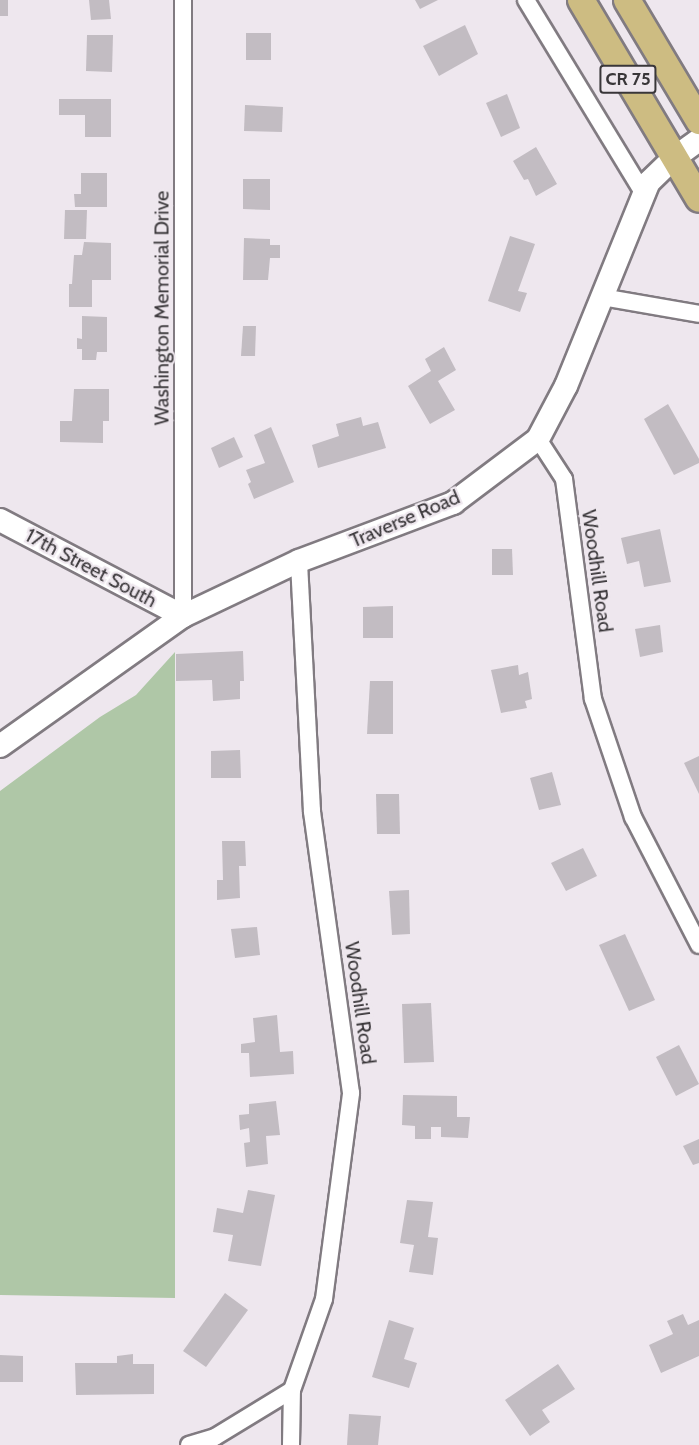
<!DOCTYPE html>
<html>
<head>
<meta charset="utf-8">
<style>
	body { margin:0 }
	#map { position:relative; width:699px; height:1445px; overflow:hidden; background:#eee7ee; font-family:Cabin,sans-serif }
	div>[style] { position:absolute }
	.green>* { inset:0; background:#afc7a7 }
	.building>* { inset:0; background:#c2bcc2 }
	.roads { filter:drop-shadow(2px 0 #817b81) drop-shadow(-2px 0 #817b81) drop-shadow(0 2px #817b81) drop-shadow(0 -2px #817b81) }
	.street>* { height:16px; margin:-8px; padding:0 8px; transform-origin:8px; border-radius:8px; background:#fff }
	.secondary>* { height:22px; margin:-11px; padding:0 11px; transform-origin:11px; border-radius:11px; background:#fff }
	.primary>* { height:26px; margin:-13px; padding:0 13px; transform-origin:13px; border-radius:13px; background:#cdbc82 }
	span { translate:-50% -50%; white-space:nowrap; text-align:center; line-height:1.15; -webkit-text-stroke:4.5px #eee7ee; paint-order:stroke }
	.shield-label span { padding:2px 4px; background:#eee7ee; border:2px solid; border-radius:4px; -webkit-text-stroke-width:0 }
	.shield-label { font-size:18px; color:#393639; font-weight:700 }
	.street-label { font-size:20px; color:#393639 }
</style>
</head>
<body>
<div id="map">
	<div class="green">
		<div style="clip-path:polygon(175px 652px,175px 1298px,0 1295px,0 791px,100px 717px,136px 695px)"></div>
	</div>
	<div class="building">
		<div style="clip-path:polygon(0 0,8px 0,8px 16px,0 16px)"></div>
		<div style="clip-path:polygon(89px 0,109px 0,111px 19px,91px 20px)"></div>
		<div style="clip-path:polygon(415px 0,438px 0,420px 9px)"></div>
		<div style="clip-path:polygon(465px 25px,478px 54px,439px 76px,423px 46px)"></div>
		<div style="clip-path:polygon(246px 33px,271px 33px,271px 60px,246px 60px)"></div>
		<div style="clip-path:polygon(87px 35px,113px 35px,112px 72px,86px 71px)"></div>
		<div style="clip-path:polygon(507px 94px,520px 128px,501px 137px,486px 103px)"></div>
		<div style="clip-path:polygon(59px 99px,111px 99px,111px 137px,85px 137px,85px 115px,59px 115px)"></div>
		<div style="clip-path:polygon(245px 105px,283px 107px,282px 132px,244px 131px)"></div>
		<div style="clip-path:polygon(536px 147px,557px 184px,536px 196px,528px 179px,524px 180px,513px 161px)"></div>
		<div style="clip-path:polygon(81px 173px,107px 173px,107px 207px,75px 207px,74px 194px,81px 194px)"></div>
		<div style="clip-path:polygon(243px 179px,270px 179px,270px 210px,243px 209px)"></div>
		<div style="clip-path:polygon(65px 210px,87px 210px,86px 239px,64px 239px)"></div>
		<div style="clip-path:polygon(510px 236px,535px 244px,518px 291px,527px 293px,520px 312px,488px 301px)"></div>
		<div style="clip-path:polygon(244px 238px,270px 239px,270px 245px,280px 245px,280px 258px,270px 258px,268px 280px,243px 280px)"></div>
		<div style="clip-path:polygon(84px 242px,111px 243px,111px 280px,92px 280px,92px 307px,69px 307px,69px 284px,72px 284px,74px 255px,82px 255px)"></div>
		<div style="clip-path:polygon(82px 316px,107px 317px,107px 352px,97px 352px,96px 360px,82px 360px,82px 349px,77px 349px,77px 338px,82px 339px)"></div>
		<div style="clip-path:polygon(243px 326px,256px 326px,255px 356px,241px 356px)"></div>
		<div style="clip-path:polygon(444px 347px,456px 370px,438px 381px,455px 410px,430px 424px,408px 386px,431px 371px,425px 359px)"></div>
		<div style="clip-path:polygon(74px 389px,109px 389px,109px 421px,103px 421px,103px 443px,60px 442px,60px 421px,72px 421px)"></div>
		<div style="clip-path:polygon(668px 404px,699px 459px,699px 463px,674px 475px,644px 419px)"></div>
		<div style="clip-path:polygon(361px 417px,363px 426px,378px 422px,386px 448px,318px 468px,312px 445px,339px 436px,336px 424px)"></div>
		<div style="clip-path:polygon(271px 427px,294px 482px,254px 499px,248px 484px,251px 482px,246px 470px,265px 463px,254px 435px)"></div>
		<div style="clip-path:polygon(234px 437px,243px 457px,219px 468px,211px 448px)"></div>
		<div style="clip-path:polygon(660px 529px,671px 582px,644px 587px,639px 561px,627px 564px,621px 538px)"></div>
		<div style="clip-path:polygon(492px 549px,512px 549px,513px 575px,492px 575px)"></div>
		<div style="clip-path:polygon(393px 606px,393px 638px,363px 638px,363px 607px)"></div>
		<div style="clip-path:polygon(660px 625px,663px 652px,640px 657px,635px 629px)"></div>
		<div style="clip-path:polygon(243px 651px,244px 681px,240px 681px,240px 699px,213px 701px,212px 680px,176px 681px,176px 654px)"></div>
		<div style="clip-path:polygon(518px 665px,519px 675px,528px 672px,532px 699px,525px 701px,527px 708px,501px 713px,491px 670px)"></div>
		<div style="clip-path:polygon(370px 681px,393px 681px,393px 734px,367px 734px)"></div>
		<div style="clip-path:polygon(240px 750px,241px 778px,211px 778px,211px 751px)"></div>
		<div style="clip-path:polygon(699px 756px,699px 794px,684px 763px)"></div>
		<div style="clip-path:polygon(552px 772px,561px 805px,539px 810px,530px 778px)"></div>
		<div style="clip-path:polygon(376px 794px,399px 794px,400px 834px,377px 834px)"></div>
		<div style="clip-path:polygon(222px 841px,245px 841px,246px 866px,239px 866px,240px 898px,217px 900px,217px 880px,223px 880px)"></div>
		<div style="clip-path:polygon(583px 848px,597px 876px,566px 891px,551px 863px)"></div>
		<div style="clip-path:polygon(409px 890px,410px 934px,392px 935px,389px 891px)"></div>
		<div style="clip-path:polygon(257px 927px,260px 955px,235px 958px,231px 929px)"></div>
		<div style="clip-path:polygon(625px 934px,655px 1000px,629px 1011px,599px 945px)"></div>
		<div style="clip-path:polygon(431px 1003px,434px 1062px,404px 1063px,402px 1004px)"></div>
		<div style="clip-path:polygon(277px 1015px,280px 1052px,293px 1051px,294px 1074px,250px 1077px,249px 1053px,241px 1053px,241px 1044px,255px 1042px,253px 1018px)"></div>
		<div style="clip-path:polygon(679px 1045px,699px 1084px,676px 1096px,656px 1057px)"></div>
		<div style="clip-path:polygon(403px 1095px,457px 1096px,457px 1117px,470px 1117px,468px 1138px,441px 1137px,441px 1127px,431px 1127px,431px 1139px,415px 1139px,415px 1126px,402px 1125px)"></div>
		<div style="clip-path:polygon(276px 1101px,280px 1135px,266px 1136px,268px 1164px,246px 1167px,244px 1143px,250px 1142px,249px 1128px,240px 1130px,239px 1115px,249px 1114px,249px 1104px)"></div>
		<div style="clip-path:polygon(699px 1139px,699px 1163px,693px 1165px,683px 1146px)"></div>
		<div style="clip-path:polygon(248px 1190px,275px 1195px,261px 1266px,228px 1261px,233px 1235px,213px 1232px,217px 1208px,243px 1213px)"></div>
		<div style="clip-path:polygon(407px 1200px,433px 1202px,428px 1237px,438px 1238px,433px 1275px,409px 1272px,414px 1245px,400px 1243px)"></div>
		<div style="clip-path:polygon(225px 1293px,248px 1310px,206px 1367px,183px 1351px)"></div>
		<div style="clip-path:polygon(683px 1314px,688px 1325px,699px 1320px,699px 1356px,661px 1373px,649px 1345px,673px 1334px,667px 1321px)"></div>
		<div style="clip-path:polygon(389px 1320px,414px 1328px,404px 1359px,417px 1363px,409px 1388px,372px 1377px)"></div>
		<div style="clip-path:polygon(133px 1354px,133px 1364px,154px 1364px,154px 1394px,76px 1395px,75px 1363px,117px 1363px,117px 1356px)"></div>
		<div style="clip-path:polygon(0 1355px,23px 1356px,23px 1382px,0 1382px)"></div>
		<div style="clip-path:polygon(558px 1364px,575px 1389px,542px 1410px,550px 1422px,530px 1436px,505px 1400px)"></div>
		<div style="clip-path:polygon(349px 1414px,381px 1416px,378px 1445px,347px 1445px)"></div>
	</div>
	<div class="roads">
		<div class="street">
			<div style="left:183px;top:0;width:616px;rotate:90deg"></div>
			<div style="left:526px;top:0;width:227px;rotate:58.7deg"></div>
			<div style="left:602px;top:297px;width:98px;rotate:9.9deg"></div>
			<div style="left:538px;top:439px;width:48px;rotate:57deg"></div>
			<div style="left:564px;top:479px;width:222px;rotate:82.5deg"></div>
			<div style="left:593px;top:699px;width:125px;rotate:71.3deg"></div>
			<div style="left:633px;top:817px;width:144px;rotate:62.7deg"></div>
			<div style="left:189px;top:1445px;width:27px;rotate:-17deg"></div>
			<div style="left:215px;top:1437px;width:90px;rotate:-31.4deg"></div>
			<div style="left:291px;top:1445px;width:55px;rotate:-89deg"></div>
			<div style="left:292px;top:1390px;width:96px;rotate:-70.6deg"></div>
			<div style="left:324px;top:1299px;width:208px;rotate:-82.5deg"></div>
			<div style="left:351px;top:1093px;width:285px;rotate:-97.9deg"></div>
			<div style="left:312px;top:811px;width:250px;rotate:-93deg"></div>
		</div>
		<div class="secondary">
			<div style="left:0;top:520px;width:207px;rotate:27.7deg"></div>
			<div style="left:0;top:746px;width:224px;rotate:-35.4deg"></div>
			<div style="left:183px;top:616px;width:128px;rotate:-25.4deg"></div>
			<div style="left:299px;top:561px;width:165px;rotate:-20.6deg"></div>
			<div style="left:453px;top:503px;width:106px;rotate:-37deg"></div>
			<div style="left:538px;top:439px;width:60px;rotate:-62.2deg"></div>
			<div style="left:566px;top:386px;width:220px;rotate:-67.9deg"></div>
			<div style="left:649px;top:182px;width:35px;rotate:-44deg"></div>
			<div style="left:674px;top:158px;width:31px;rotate:-36deg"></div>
		</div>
		<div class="primary">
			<div style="left:581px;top:0;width:231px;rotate:59.3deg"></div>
			<div style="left:627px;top:0;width:141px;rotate:59.2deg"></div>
		</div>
	</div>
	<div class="shield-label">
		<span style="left:628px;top:79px">CR 75</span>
	</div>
	<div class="street-label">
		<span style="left:162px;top:308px;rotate:-90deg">Washington Memorial Drive</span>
		<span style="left:405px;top:519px;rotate:-23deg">Traverse Road</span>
		<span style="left:91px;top:568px;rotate:28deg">17th Street South</span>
		<span style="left:597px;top:571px;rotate:82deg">Woodhill Road</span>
		<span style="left:360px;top:1003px;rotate:82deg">Woodhill Road</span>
	</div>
</div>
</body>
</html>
